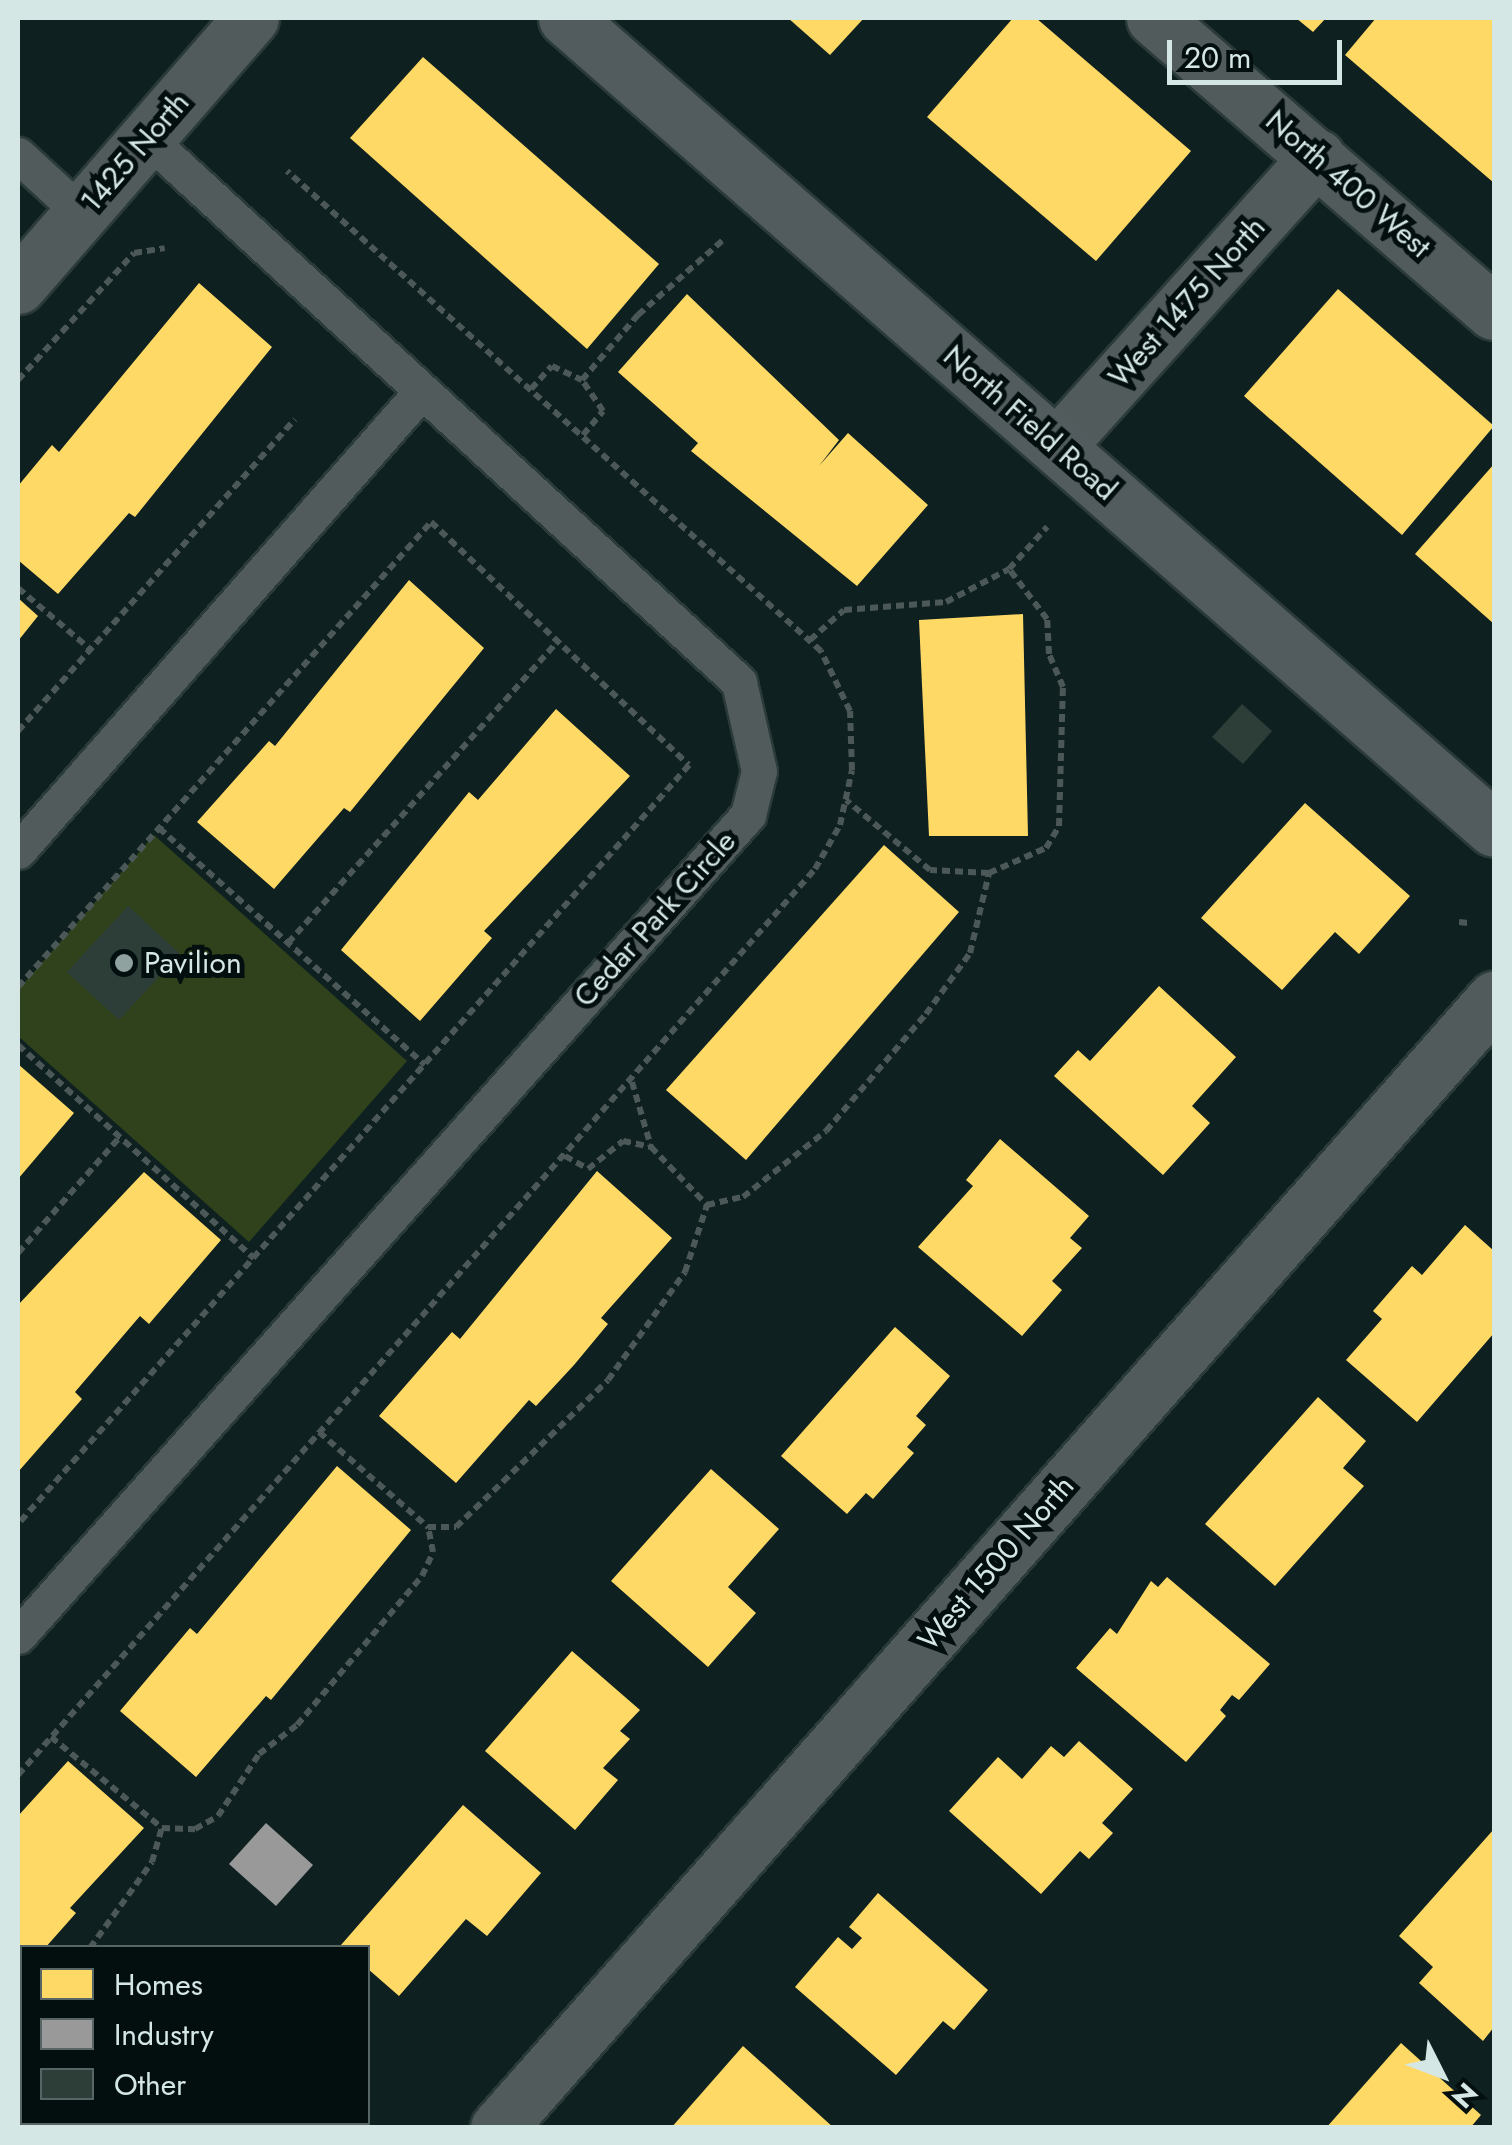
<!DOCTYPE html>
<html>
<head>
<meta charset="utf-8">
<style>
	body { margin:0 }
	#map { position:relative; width:1512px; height:2145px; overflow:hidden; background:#0e2120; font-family:Jost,sans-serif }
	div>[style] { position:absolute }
	.green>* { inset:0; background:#2f421c }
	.homes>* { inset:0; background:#ffd966 }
	.industry>* { inset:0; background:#999 }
	.building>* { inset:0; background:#2d3e39 }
	.path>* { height:6px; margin-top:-3px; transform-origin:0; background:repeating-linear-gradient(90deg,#4c5757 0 8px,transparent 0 13px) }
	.roads { filter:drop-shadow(2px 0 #2b3b3a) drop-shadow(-2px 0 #2b3b3a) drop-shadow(0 2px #2b3b3a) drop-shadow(0 -2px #2b3b3a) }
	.lane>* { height:35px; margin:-17.5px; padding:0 17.5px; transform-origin:17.5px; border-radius:17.5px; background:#525b5c }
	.street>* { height:55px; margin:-27.5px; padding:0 27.5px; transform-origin:27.5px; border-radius:27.5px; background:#525b5c }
	.secondary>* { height:55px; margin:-27.5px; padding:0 27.5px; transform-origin:27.5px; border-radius:27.5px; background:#525c5e }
	.dots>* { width:28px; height:28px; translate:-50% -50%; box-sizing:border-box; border:5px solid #030f0e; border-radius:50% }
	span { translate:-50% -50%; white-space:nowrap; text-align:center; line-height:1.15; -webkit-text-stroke:10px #030f0e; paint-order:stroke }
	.street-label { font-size:30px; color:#d4e7e5 }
	.poi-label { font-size:30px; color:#d4e7e5 }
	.left { translate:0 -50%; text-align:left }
	.frame { position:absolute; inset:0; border:20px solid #d4e7e5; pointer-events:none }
	.legend { position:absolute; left:20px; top:1945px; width:350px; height:180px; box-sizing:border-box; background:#030f0e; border:2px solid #576564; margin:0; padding:12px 18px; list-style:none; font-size:30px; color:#d4e7e5 }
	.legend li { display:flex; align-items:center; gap:20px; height:50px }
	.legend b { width:50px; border:2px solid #576564 }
	.north { position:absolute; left:1392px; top:2025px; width:100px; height:100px; -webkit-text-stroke:8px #030f0e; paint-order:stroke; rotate:132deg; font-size:28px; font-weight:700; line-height:40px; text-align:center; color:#d4e7e5 }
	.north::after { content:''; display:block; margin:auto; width:35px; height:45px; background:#d4e7e5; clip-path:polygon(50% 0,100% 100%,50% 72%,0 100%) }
	.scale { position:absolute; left:1167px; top:40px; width:175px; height:45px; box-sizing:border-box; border:5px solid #d4e7e5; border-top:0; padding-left:12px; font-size:30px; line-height:35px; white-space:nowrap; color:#d4e7e5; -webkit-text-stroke:8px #030f0e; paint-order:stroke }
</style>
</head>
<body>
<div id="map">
	<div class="green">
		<div style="clip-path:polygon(154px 835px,407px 1061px,249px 1242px,18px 1036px,18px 990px)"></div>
	</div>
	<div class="homes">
		<div style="clip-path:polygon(788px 18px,864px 18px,830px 55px)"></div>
		<div style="clip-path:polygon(1013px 18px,1036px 18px,1191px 151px,1096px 261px,927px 117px)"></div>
		<div style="clip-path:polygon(1296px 18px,1326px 18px,1313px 32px)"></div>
		<div style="clip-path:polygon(1376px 18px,1494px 18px,1494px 183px,1345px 55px)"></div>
		<div style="clip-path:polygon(423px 57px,659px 264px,587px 349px,350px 138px)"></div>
		<div style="clip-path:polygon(199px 283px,272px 347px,135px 517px,129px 513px,58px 594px,18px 560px,18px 486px,52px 445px,59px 452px)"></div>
		<div style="clip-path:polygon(1338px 289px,1494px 426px,1402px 535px,1244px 396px)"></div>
		<div style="clip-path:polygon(687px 294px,839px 440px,819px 466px,848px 433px,928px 505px,857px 586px,691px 451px,698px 443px,618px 372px)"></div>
		<div style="clip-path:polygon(1494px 464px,1494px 624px,1415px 554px)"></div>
		<div style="clip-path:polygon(409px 580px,484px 648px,350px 812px,344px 808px,274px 889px,197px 822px,269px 741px,275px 746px)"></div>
		<div style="clip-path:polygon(18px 598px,38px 616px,18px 641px)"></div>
		<div style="clip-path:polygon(1023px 614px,1028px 836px,929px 836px,919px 620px)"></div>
		<div style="clip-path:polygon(556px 709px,630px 776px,484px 931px,492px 938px,420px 1021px,341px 950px,469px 792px,478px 800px)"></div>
		<div style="clip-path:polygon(1305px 803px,1410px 896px,1359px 954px,1335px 932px,1282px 990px,1201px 918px)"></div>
		<div style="clip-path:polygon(884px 845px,959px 912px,746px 1160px,666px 1090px)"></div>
		<div style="clip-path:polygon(1159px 986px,1236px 1057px,1192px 1106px,1210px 1123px,1163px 1175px,1054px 1076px,1078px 1050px,1090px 1061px)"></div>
		<div style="clip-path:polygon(18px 1064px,74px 1113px,18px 1179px)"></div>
		<div style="clip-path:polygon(1000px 1139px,1089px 1216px,1070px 1238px,1082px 1248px,1052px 1281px,1062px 1290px,1022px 1336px,918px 1247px,973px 1186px,966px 1180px)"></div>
		<div style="clip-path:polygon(597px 1171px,672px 1238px,601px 1318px,608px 1324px,574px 1365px,536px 1406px,529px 1400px,456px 1483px,379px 1416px,452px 1332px,460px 1339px)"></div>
		<div style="clip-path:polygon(144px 1172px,221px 1240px,149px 1324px,140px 1316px,75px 1392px,82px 1399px,18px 1472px,18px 1305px)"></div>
		<div style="clip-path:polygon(1465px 1225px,1494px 1251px,1494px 1333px,1417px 1422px,1346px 1360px,1382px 1319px,1373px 1311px,1412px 1266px,1422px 1275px)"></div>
		<div style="clip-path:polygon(895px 1327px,950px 1376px,916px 1416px,926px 1425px,907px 1447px,914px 1453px,873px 1499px,866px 1493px,847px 1514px,781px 1456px)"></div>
		<div style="clip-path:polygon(1318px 1397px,1366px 1441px,1343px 1468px,1364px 1486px,1275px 1586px,1205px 1524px)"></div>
		<div style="clip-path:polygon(337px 1466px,411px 1530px,271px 1700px,266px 1696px,196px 1777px,120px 1711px,190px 1628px,197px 1634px)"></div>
		<div style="clip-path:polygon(711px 1469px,779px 1529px,728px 1587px,756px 1613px,708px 1667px,611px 1581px)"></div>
		<div style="clip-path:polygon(1167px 1577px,1270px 1664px,1239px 1700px,1232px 1695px,1220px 1710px,1226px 1716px,1186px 1762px,1076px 1668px,1110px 1628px,1117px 1634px,1151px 1581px,1158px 1587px)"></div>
		<div style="clip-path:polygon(572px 1651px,640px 1710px,620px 1731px,630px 1739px,603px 1768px,618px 1780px,575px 1830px,485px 1751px)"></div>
		<div style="clip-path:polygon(1079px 1741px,1133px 1789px,1102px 1823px,1113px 1833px,1089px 1859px,1080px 1851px,1041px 1894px,949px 1811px,998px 1757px,1022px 1779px,1051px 1746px,1064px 1757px)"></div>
		<div style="clip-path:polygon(68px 1761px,144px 1828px,70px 1908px,76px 1913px,45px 1948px,22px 1948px,18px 1978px,18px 1816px)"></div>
		<div style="clip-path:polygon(463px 1805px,541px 1873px,487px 1936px,466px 1919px,399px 1996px,368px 1969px,368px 1948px,341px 1945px)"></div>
		<div style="clip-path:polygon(1494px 1829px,1494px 2027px,1483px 2041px,1419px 1983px,1433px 1967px,1399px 1936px)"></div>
		<div style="clip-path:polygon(878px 1893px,988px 1990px,954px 2030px,943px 2021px,896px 2075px,795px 1987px,838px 1937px,852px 1949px,862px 1938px,849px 1927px)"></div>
		<div style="clip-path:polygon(1401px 2043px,1481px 2115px,1470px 2128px,1326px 2128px)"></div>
		<div style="clip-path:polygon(743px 2046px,834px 2128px,671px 2128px)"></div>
		<div style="clip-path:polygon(162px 2122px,300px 2122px,159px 2128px)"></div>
	</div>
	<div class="industry">
		<div style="clip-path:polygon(266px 1823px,313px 1865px,276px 1906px,229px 1864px)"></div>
	</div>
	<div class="building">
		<div style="clip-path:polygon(1242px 704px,1272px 731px,1243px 764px,1212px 737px)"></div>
		<div style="clip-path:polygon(128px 906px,180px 954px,119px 1020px,67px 972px)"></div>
	</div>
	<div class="path">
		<div style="left:18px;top:380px;width:172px;rotate:-47.6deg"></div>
		<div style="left:134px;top:253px;width:31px;rotate:-9deg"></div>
		<div style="left:531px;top:389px;width:31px;rotate:-48deg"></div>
		<div style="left:552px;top:366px;width:33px;rotate:25deg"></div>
		<div style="left:583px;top:435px;width:31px;rotate:-50deg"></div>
		<div style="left:603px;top:411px;width:37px;rotate:-124deg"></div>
		<div style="left:582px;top:380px;width:86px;rotate:-49.3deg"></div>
		<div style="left:638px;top:315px;width:113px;rotate:-41.4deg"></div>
		<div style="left:18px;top:588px;width:94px;rotate:40.3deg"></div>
		<div style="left:810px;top:640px;width:45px;rotate:-41.4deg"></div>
		<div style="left:844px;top:610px;width:102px;rotate:-4.5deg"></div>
		<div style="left:946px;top:602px;width:71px;rotate:-27.6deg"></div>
		<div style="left:18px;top:731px;width:417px;rotate:-48.4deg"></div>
		<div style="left:159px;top:828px;width:356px;rotate:41.7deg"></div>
		<div style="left:989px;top:873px;width:62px;rotate:-23.7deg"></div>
		<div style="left:1046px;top:848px;width:26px;rotate:-59deg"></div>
		<div style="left:1059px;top:826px;width:139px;rotate:-88.4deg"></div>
		<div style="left:1063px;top:687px;width:36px;rotate:-113deg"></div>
		<div style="left:1049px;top:654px;width:35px;rotate:-93deg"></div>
		<div style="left:1047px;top:619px;width:63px;rotate:-127.2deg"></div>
		<div style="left:1009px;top:569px;width:57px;rotate:-47.9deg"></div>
		<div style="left:1459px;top:922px;width:9px;rotate:6deg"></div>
		<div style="left:288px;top:943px;width:405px;rotate:-48.2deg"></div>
		<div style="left:18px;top:987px;width:622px;rotate:-48.39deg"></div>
		<div style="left:431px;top:522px;width:354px;rotate:43.3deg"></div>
		<div style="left:689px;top:765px;width:1013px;rotate:131.48deg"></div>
		<div style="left:18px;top:1045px;width:318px;rotate:42.1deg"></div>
		<div style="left:632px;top:1082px;width:68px;rotate:73.7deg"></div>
		<div style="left:651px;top:1147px;width:81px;rotate:46deg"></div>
		<div style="left:707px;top:1205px;width:37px;rotate:-13deg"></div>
		<div style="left:743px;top:1197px;width:106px;rotate:-38.5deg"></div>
		<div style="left:826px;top:1131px;width:154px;rotate:-49.5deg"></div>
		<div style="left:926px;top:1014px;width:75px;rotate:-54.2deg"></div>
		<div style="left:970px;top:953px;width:82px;rotate:-76.6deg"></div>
		<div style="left:989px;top:873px;width:59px;rotate:-177.1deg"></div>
		<div style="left:930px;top:870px;width:109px;rotate:-140.2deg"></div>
		<div style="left:565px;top:1156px;width:26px;rotate:29deg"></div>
		<div style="left:588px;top:1169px;width:45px;rotate:-38.7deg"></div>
		<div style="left:623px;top:1141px;width:29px;rotate:12deg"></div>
		<div style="left:18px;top:1253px;width:154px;rotate:-48.7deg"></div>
		<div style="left:319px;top:1432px;width:145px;rotate:41.1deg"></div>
		<div style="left:428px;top:1527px;width:28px"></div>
		<div style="left:456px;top:1527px;width:211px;rotate:-44deg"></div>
		<div style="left:608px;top:1380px;width:133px;rotate:-54.5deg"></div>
		<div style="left:685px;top:1272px;width:71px;rotate:-71.8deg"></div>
		<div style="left:51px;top:1737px;width:144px;rotate:39.3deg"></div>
		<div style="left:162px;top:1828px;width:33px;rotate:2deg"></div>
		<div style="left:195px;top:1829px;width:26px;rotate:-29deg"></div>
		<div style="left:218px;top:1816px;width:74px;rotate:-56.5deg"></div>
		<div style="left:259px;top:1754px;width:48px;rotate:-37.3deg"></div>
		<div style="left:297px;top:1725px;width:194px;rotate:-50deg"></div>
		<div style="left:422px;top:1576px;width:26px;rotate:-65deg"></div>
		<div style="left:433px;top:1552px;width:25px;rotate:-101deg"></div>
		<div style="left:18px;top:1775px;width:1207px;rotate:-48.66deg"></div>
		<div style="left:815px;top:869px;width:51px;rotate:-60.4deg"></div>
		<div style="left:840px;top:825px;width:56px;rotate:-77.7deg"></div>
		<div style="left:852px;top:770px;width:59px;rotate:-91.9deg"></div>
		<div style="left:850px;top:711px;width:67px;rotate:-115.8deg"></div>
		<div style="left:821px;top:651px;width:718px;rotate:-138.05deg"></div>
		<div style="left:90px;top:1948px;width:106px;rotate:-54.2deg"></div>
		<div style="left:152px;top:1862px;width:35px;rotate:-74deg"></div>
		<div style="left:18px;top:2030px;width:6px;rotate:-45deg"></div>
	</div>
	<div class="roads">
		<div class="lane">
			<div style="left:18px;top:155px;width:86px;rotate:42.6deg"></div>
			<div style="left:18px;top:851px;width:612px;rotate:-48.71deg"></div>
			<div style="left:18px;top:1636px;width:1099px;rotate:-48.36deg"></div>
			<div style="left:748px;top:815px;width:45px;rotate:-76deg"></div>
			<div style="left:759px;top:771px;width:91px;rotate:-102.7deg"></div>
			<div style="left:739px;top:682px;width:804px;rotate:-137.42deg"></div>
		</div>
		<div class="street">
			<div style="left:1154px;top:18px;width:449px;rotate:40.9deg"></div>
			<div style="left:18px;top:286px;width:355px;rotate:-49deg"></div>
			<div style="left:1057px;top:446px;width:389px;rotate:-48deg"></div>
			<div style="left:498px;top:2128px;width:1506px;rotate:-48.58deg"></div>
		</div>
		<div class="secondary">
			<div style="left:566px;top:18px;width:1232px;rotate:41.15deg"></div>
		</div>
	</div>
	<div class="dots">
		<div style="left:124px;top:963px;background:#8fa2a0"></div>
	</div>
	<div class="street-label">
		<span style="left:135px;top:152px;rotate:-49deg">1425 North</span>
		<span style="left:1348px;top:184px;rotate:41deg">North 400 West</span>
		<span style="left:1187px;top:302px;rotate:-48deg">West 1475 North</span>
		<span style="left:1030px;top:423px;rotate:41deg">North Field Road</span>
		<span style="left:655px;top:919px;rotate:-48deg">Cedar Park Circle</span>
		<span style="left:996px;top:1563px;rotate:-49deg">West 1500 North</span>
	</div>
	<div class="poi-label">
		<span class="left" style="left:144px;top:963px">Pavilion</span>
	</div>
	<div class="frame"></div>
	<ul class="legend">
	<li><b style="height:28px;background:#ffd966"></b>Homes</li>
	<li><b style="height:28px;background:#999"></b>Industry</li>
	<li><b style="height:28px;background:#2d3e39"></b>Other</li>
	</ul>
	<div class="north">N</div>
	<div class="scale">20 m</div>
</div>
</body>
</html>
